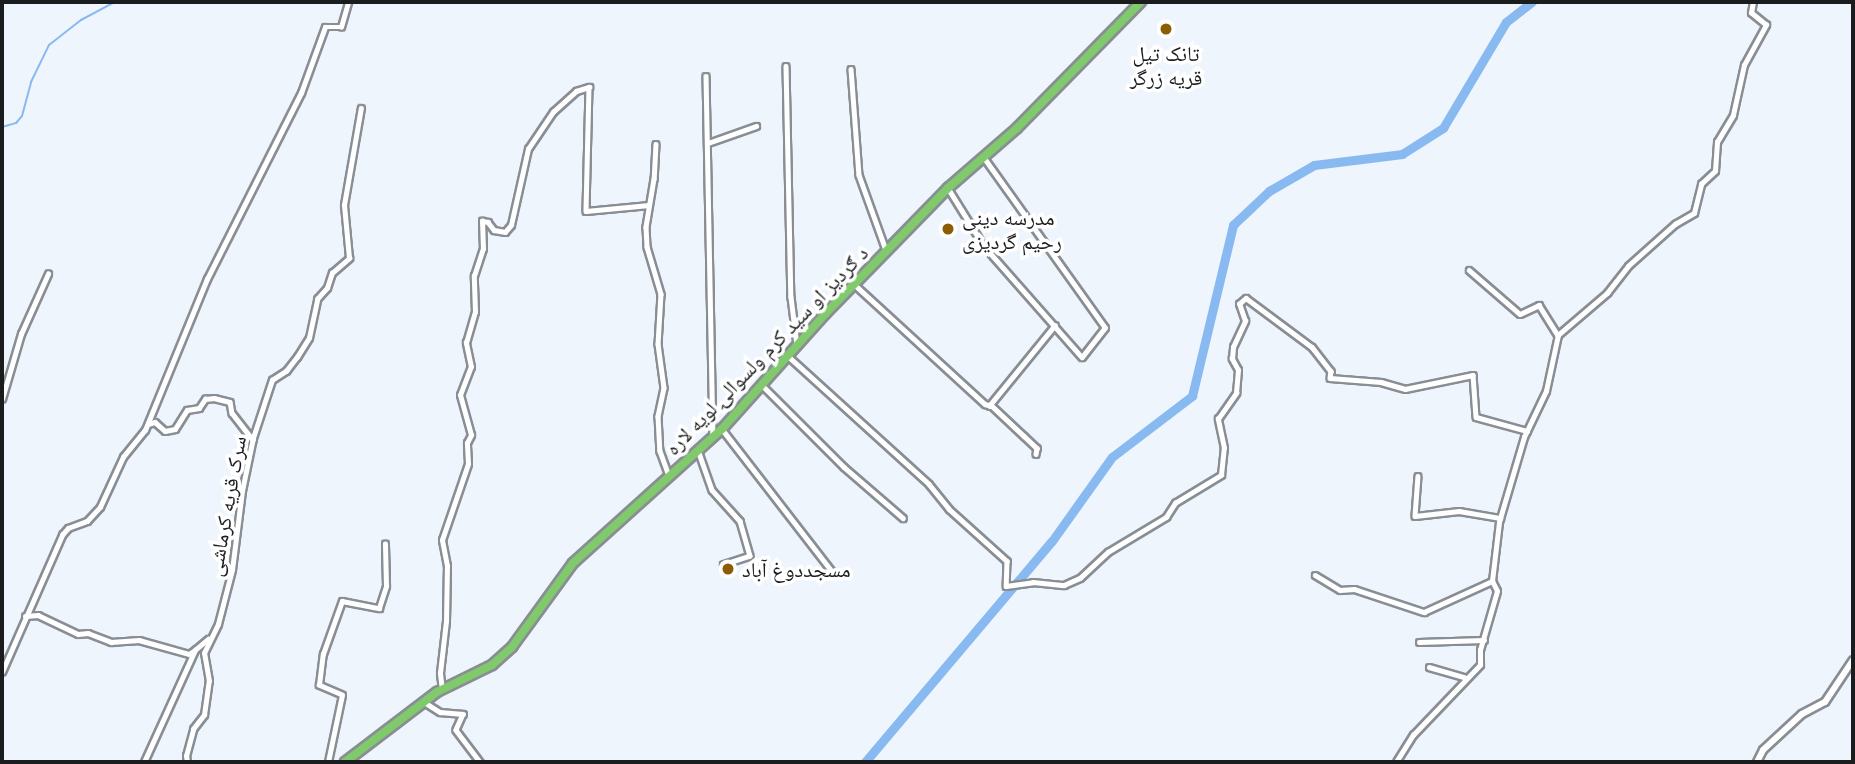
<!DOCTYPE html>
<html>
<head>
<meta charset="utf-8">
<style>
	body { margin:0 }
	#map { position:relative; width:1855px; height:764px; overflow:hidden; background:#eff5fc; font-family:"Golos Text","Noto Naskh Arabic",sans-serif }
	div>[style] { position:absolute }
	.stream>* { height:2px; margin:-1px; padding:0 1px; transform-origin:1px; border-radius:1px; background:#88baf1 }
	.river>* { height:9px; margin:-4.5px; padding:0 4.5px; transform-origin:4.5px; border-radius:4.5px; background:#88baf1 }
	.roads { filter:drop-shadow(2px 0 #888e94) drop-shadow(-2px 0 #888e94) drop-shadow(0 2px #888e94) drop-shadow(0 -2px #888e94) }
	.minor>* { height:4.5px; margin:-2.25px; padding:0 2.25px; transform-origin:2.25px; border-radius:2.25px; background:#fff }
	.tertiary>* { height:6px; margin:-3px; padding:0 3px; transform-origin:3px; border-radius:3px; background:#fff }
	.trunk>* { height:8px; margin:-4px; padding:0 4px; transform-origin:4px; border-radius:4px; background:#80ca6b }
	.dots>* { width:19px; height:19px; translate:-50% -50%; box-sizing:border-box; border:4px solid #fff; border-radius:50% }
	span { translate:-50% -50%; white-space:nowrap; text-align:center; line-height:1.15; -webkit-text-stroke:7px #fff; paint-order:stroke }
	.poi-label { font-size:21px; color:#1a1c1e }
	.left { translate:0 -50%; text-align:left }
	.street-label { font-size:21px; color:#1a1c1e }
	.frame { position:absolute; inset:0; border:4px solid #1a1c1e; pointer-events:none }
</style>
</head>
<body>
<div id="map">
	<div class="stream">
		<div style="left:2px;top:127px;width:15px;rotate:-16deg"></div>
		<div style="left:16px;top:123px;width:9px;rotate:-49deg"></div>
		<div style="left:22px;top:116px;width:35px;rotate:-75deg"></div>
		<div style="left:31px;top:82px;width:41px;rotate:-64.1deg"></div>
		<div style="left:49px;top:45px;width:41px;rotate:-38deg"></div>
		<div style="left:81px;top:20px;width:38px;rotate:-28deg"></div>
	</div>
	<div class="river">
		<div style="left:865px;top:762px;width:289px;rotate:-49.8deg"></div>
		<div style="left:1052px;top:541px;width:103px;rotate:-54.5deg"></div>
		<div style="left:1112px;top:457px;width:101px;rotate:-37.3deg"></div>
		<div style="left:1192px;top:396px;width:176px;rotate:-76.5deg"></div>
		<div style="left:1233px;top:225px;width:50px;rotate:-43.4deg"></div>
		<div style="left:1269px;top:191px;width:52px;rotate:-30deg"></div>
		<div style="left:1314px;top:165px;width:89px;rotate:-7.1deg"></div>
		<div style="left:1402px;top:154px;width:49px;rotate:-32.4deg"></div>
		<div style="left:1443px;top:128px;width:123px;rotate:-59.3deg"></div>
		<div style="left:1506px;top:22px;width:33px;rotate:-38deg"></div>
	</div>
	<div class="roads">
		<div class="minor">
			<div style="left:786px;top:66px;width:231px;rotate:88.8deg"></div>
			<div style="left:791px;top:297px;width:48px;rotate:82.9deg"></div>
			<div style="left:851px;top:69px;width:106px;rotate:85.7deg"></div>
			<div style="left:859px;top:175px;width:80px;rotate:70.2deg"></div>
			<div style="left:706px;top:76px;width:359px;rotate:88.9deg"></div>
			<div style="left:708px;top:143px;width:51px;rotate:-19.5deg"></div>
			<div style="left:656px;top:144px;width:35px;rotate:93deg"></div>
			<div style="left:654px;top:179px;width:49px;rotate:99.5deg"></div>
			<div style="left:646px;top:227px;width:20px;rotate:87deg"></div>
			<div style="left:647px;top:247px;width:49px;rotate:73.4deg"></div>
			<div style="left:661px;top:294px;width:50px;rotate:93.4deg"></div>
			<div style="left:658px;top:344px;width:44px;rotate:82.2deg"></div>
			<div style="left:664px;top:388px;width:29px;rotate:102deg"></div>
			<div style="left:658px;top:416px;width:35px;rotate:87deg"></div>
			<div style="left:660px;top:451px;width:27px;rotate:70deg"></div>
			<div style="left:948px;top:188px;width:68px;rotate:58.2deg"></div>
			<div style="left:984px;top:246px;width:148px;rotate:48.6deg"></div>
			<div style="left:1082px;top:357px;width:37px;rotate:-52deg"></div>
			<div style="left:1105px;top:328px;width:210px;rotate:-125.5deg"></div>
			<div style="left:1469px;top:270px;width:67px;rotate:40.8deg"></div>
			<div style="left:1520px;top:314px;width:21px;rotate:-25deg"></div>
			<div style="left:1539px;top:305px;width:36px;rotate:58deg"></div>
			<div style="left:855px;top:285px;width:176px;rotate:42.5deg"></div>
			<div style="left:985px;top:404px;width:7px;rotate:16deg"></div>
			<div style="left:992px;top:406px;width:44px;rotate:43.2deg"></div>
			<div style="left:1024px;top:436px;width:18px;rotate:43deg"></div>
			<div style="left:1037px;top:448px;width:6px;rotate:99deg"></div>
			<div style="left:788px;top:356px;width:190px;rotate:42.2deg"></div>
			<div style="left:929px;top:484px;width:32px;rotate:51deg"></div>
			<div style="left:949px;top:509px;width:78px;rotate:41.9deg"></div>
			<div style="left:1007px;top:561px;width:25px;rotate:92deg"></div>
			<div style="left:1006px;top:586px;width:27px;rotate:-8deg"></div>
			<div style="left:1033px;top:582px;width:31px;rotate:6deg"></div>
			<div style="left:1064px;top:585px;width:17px;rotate:-24deg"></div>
			<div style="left:1080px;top:578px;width:38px;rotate:-43deg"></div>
			<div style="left:1108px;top:552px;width:68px;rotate:-31.1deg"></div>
			<div style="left:1166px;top:517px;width:17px;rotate:-57deg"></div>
			<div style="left:1175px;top:503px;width:54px;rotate:-31.3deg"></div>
			<div style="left:1221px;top:475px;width:27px;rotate:-84deg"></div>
			<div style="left:1224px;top:448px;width:30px;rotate:-102deg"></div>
			<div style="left:1218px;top:419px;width:32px;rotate:-55deg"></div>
			<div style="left:1236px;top:393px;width:23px;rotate:-85deg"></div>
			<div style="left:1238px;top:370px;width:13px;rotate:-119deg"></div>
			<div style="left:1232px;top:359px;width:12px;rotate:-85deg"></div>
			<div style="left:1233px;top:347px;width:29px;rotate:-65deg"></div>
			<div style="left:1245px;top:321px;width:18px;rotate:-109deg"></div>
			<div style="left:1239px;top:304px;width:9px;rotate:-41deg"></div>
			<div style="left:1246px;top:298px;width:82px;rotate:36.6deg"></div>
			<div style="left:1312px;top:347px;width:31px;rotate:52deg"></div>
			<div style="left:1331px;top:371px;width:7px;rotate:98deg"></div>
			<div style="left:1330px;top:378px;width:51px;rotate:4.5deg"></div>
			<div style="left:1381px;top:382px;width:25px;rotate:16deg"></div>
			<div style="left:1405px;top:389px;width:69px;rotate:-11.6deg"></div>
			<div style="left:1473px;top:375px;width:42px;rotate:85.9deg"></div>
			<div style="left:1476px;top:417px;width:53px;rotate:15.4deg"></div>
			<div style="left:762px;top:385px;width:116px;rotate:45deg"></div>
			<div style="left:844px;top:467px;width:78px;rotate:40.8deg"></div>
			<div style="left:2px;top:399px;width:68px;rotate:-73.7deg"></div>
			<div style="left:21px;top:334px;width:66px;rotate:-65.8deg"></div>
			<div style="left:989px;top:406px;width:104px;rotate:-50.8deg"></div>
			<div style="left:148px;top:424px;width:7px;rotate:-16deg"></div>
			<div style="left:155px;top:422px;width:13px;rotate:42deg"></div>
			<div style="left:165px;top:431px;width:10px;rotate:-11deg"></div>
			<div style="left:175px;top:429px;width:22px;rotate:-58deg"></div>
			<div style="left:187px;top:410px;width:12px;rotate:-9deg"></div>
			<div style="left:199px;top:408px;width:11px;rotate:-56deg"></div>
			<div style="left:205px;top:399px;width:9px;rotate:-6deg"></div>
			<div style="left:214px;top:398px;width:16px;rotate:14deg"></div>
			<div style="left:230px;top:402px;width:11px;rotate:80deg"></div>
			<div style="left:232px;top:413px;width:34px;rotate:52deg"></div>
			<div style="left:722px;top:429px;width:183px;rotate:52.3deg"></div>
			<div style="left:698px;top:450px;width:42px;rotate:70.7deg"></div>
			<div style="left:712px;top:490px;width:42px;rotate:47.9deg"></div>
			<div style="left:740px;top:521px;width:36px;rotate:74deg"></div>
			<div style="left:750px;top:556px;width:28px;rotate:162deg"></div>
			<div style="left:1418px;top:476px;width:40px;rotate:94.3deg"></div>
			<div style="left:1415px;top:516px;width:44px;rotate:-6.5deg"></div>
			<div style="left:1459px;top:511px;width:42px;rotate:9.7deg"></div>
			<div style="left:1315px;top:575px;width:29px;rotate:31deg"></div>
			<div style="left:1340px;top:590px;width:14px;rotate:-4deg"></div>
			<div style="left:1354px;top:589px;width:74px;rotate:18.2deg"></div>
			<div style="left:1424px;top:612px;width:75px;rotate:-24.5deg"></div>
			<div style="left:25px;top:616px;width:13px;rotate:-4deg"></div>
			<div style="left:38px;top:615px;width:44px;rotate:25.4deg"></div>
			<div style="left:78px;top:634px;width:10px;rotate:-6deg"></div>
			<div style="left:88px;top:633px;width:25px;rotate:21deg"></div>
			<div style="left:111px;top:642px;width:28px;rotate:-4deg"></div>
			<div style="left:139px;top:640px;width:52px;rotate:15.6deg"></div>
			<div style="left:189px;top:654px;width:7px;rotate:-34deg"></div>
			<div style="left:1419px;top:642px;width:65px;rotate:-1.8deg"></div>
			<div style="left:1429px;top:667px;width:37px;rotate:16deg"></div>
			<div style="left:2px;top:672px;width:150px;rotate:-66.3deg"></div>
			<div style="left:62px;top:535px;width:9px;rotate:-49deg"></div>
			<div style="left:68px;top:528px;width:20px;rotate:-20deg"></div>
			<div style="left:87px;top:521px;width:19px;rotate:-47deg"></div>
			<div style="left:100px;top:507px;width:55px;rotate:-65.3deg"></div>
			<div style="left:123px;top:457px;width:35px;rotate:-51deg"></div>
			<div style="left:145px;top:430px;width:163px;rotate:-67.7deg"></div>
			<div style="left:207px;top:279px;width:208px;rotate:-63.2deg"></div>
			<div style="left:301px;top:93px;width:70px;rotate:-70deg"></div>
			<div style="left:325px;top:27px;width:16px"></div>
			<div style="left:341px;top:27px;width:26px;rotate:-74deg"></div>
			<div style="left:442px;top:690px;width:17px;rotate:-97deg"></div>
			<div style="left:440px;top:673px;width:52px;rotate:-83.4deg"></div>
			<div style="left:446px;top:621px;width:55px;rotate:-89deg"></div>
			<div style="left:447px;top:566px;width:26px;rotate:-101deg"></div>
			<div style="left:442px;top:540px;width:80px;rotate:-71.1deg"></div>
			<div style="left:468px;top:464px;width:21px;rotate:-93deg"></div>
			<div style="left:467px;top:443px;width:9px;rotate:-63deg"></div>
			<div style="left:471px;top:435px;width:41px;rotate:-105.4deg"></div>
			<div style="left:460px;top:395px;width:30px;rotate:-69deg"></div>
			<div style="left:471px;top:367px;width:25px;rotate:-102deg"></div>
			<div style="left:466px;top:343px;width:32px;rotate:-74deg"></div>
			<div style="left:475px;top:312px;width:36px;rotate:-92deg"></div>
			<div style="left:474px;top:276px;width:28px;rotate:-72deg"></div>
			<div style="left:483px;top:249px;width:28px;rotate:-92deg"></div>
			<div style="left:482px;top:221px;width:6px;rotate:9deg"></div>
			<div style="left:488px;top:222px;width:10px;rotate:53deg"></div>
			<div style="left:494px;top:230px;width:11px;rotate:10deg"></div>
			<div style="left:505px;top:232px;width:9px;rotate:-49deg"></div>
			<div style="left:511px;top:225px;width:78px;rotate:-77.4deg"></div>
			<div style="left:528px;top:149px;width:45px;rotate:-56deg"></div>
			<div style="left:553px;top:112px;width:31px;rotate:-42deg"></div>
			<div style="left:576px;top:91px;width:14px;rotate:-17deg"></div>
			<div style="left:589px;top:87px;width:124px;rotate:91.4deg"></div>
			<div style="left:586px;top:211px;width:63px;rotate:-5.4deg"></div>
			<div style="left:424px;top:702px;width:19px;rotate:32deg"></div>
			<div style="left:440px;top:712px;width:23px;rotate:5deg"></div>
			<div style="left:463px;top:714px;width:17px;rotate:114deg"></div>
			<div style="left:456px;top:730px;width:40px;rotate:53deg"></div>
			<div style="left:144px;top:762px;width:123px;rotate:-65.5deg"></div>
			<div style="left:195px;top:650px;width:17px;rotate:-40deg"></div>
			<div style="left:187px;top:762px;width:6px;rotate:-99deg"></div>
			<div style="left:186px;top:756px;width:28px;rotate:-75deg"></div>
			<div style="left:193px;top:729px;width:18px;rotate:-52deg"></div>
			<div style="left:204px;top:715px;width:34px;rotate:-82deg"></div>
			<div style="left:209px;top:681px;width:28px;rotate:-100deg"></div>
			<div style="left:204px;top:653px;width:32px;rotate:-64deg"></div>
			<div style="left:218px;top:624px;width:56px;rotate:-75.5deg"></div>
			<div style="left:232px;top:570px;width:80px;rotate:-82.8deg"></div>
			<div style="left:242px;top:491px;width:54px;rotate:-78.3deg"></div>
			<div style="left:253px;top:438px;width:61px;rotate:-71.9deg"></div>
			<div style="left:272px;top:380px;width:17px;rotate:-33deg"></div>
			<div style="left:286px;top:371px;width:18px;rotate:-52deg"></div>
			<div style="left:297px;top:357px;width:22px;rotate:-58deg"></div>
			<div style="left:309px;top:338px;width:40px;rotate:-78deg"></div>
			<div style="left:317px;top:299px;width:15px;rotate:-48deg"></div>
			<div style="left:327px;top:288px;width:16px;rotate:-72deg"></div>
			<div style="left:332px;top:273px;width:23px;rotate:-41deg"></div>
			<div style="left:349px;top:258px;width:53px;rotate:-95.4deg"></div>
			<div style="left:344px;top:205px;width:98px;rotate:-80.1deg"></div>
			<div style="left:328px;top:762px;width:68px;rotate:-78.2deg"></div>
			<div style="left:342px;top:695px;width:25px;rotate:-157deg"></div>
			<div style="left:319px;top:685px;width:31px;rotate:-83deg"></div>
			<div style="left:323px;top:654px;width:56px;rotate:-70.3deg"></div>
			<div style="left:342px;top:601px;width:38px;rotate:11deg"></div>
			<div style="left:379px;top:608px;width:23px;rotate:-72deg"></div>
			<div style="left:386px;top:586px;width:42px;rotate:-91.4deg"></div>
			<div style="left:1396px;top:762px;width:32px;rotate:-58deg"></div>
			<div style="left:1413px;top:735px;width:97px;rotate:-46.3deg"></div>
			<div style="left:1480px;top:665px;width:15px;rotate:-90deg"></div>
			<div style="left:1480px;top:650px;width:61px;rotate:-73.9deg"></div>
			<div style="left:1497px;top:591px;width:11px;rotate:-117deg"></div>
			<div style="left:1492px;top:581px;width:59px;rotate:-83.2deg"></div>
			<div style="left:1499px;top:522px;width:89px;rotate:-73.6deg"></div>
			<div style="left:1524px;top:437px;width:51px;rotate:-64.4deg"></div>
			<div style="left:1546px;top:391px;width:57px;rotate:-77.9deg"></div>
			<div style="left:1558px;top:335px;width:65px;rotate:-40.6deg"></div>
			<div style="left:1607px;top:293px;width:34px;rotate:-52deg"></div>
			<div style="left:1628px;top:266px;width:63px;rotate:-41.8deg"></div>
			<div style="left:1675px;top:224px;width:22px;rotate:-30deg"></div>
			<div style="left:1694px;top:213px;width:30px;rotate:-76deg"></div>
			<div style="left:1701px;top:184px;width:19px;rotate:-43deg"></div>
			<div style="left:1715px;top:171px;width:29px;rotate:-86deg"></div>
			<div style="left:1717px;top:142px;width:31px;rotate:-59deg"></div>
			<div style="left:1733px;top:115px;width:51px;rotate:-77.6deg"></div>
			<div style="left:1744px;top:65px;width:46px;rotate:-61.2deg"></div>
			<div style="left:1766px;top:25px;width:19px;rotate:-141deg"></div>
			<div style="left:1751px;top:13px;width:11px;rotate:-80deg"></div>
		</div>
		<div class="tertiary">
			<div style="left:1757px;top:762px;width:13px;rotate:-63deg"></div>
			<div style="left:1763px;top:750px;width:53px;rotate:-42.7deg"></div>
			<div style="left:1802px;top:714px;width:26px;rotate:-28deg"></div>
			<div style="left:1825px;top:702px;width:50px;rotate:-56.3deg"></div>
		</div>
		<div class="trunk">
			<div style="left:345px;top:762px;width:116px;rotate:-37.3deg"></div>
			<div style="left:437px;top:692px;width:61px;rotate:-26.1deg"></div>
			<div style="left:492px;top:665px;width:27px;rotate:-42deg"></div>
			<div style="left:512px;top:647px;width:104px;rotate:-54deg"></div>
			<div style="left:573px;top:563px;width:200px;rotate:-42deg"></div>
			<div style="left:722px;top:429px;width:156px;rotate:-48.1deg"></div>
			<div style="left:826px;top:313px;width:175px;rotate:-45.7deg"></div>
			<div style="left:948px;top:188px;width:91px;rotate:-41deg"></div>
			<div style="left:1017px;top:128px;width:177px;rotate:-45.5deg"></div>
		</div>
	</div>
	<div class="dots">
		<div style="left:1166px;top:29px;background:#8c5d03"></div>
		<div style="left:948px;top:229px;background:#8c5d03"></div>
		<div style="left:728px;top:569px;background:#8c5d03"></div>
	</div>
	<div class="poi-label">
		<span style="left:1166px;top:65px">تانک تیل<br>قریه زرگر</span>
		<span class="left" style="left:962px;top:229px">مدرسه دینی<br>رحیم گردیزی</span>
		<span class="left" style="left:742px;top:569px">مسجددوغ آباد</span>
	</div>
	<div class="street-label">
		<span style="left:766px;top:350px;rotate:-46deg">د ګردیز او سید کرم ولسوالۍ لویه لاره</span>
		<span style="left:226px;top:506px;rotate:-80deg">سرک قریه کرماشی</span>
	</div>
	<div class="frame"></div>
</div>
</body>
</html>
